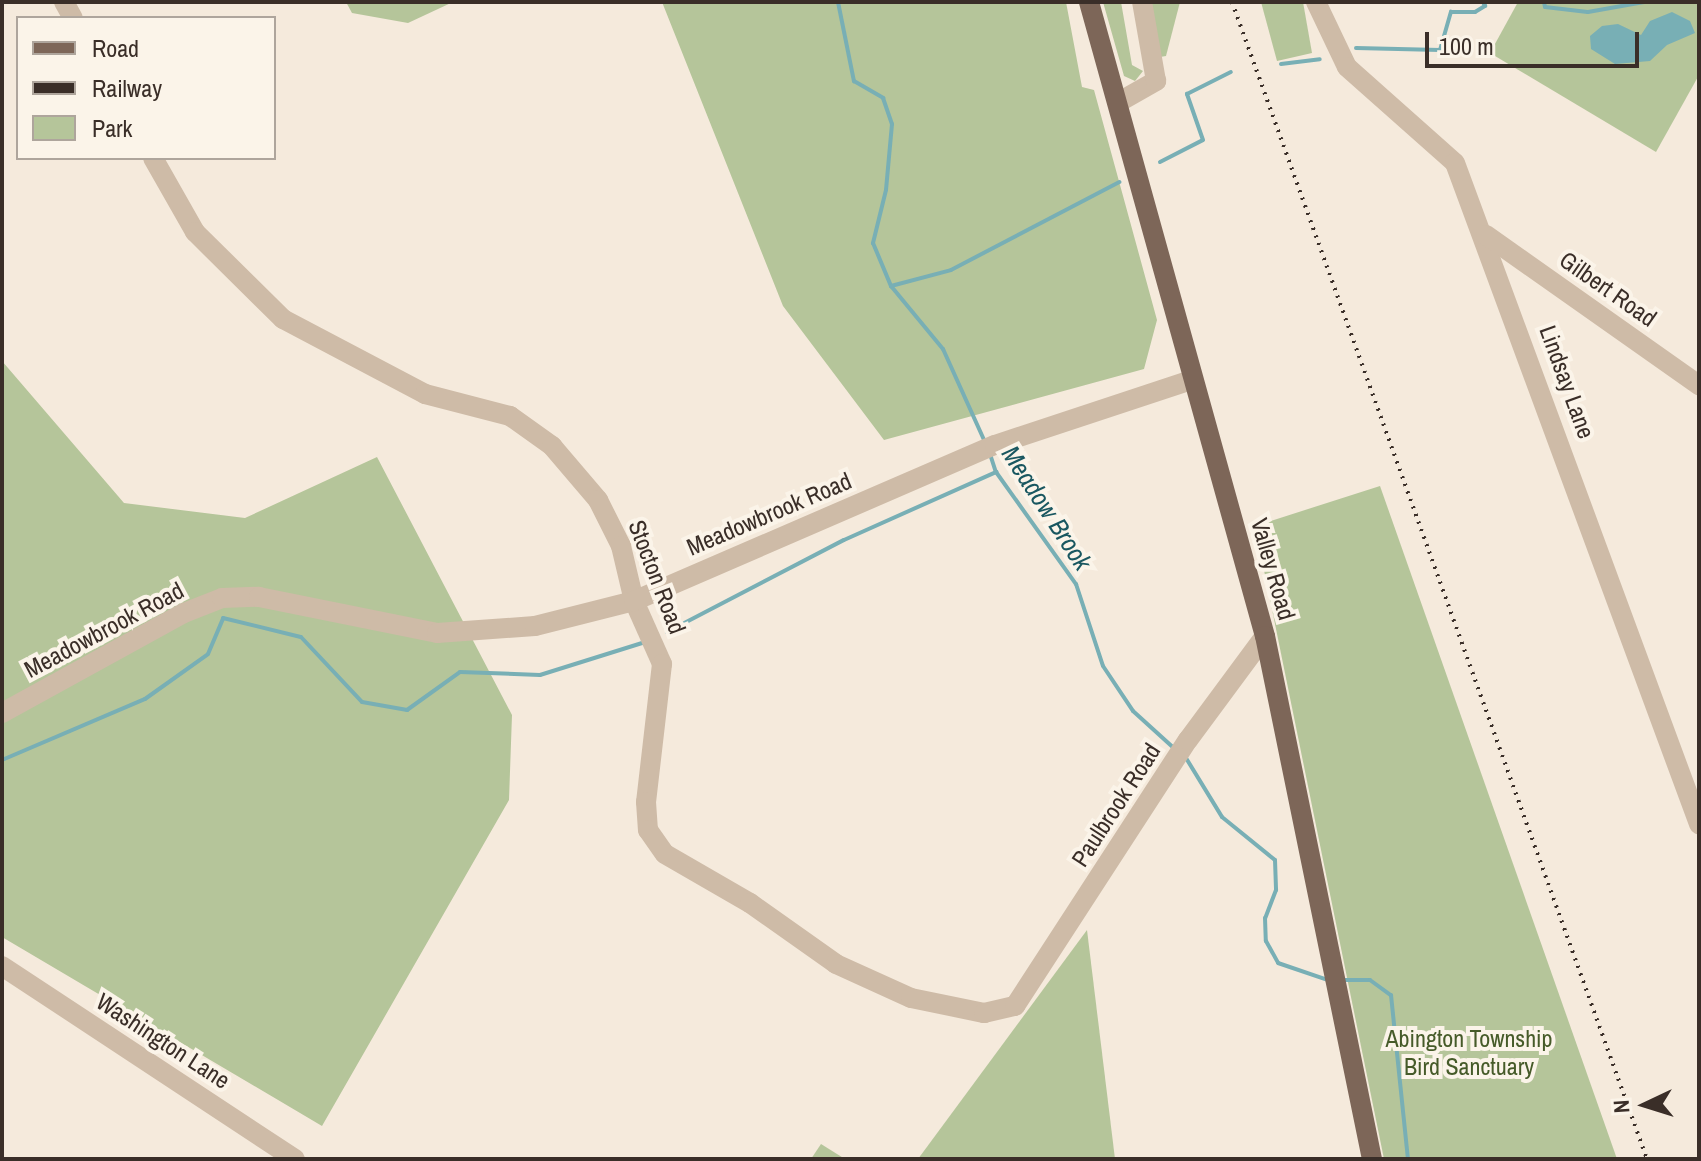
<!DOCTYPE html>
<html>
<head>
<meta charset="utf-8">
<style>
	body { margin:0 }
	#map { position:relative; width:1701px; height:1161px; overflow:hidden; background:#f5eadc; font-family:"Archivo Narrow",sans-serif }
	div>[style] { position:absolute }
	.green>* { inset:0; background:#b5c59a }
	.water>* { inset:0; background:#78afb5 }
	.stream>* { height:4px; margin:-2px; padding:0 2px; transform-origin:2px; border-radius:2px; background:#78afb5 }
	.minor>* { height:20px; margin:-10px; padding:0 10px; transform-origin:10px; border-radius:10px; background:#cebba7 }
	.major>* { height:20px; margin:-10px; padding:0 10px; transform-origin:10px; border-radius:10px; background:#7d6658 }
	.rail>* { height:4px; margin-top:-2px; transform-origin:0; background:repeating-linear-gradient(90deg,#3a2e28 0 2px,transparent 0 8px) }
	span { translate:-50% -50%; white-space:nowrap; text-align:center; line-height:1.15; -webkit-text-stroke:8px #fbf4e9; paint-order:stroke }
	.street-label { font-size:24px; color:#3a2e28 }
	.park-label { font-size:24px; color:#465b29 }
	.water-label { font-size:26px; color:#195760; font-style:italic }
	.frame { position:absolute; inset:0; border:4px solid #3a2e28; pointer-events:none }
	.legend { position:absolute; left:16px; top:16px; width:260px; height:144px; box-sizing:border-box; background:#fbf4e9; border:2px solid #aea59c; margin:0; padding:10px 14px; list-style:none; font-size:24px; color:#3a2e28 }
	.legend li { display:flex; align-items:center; gap:16px; height:40px }
	.legend b { width:40px; border:2px solid #aea59c }
	.north { position:absolute; left:1605px; top:1065px; width:80px; height:80px; -webkit-text-stroke:6px #fbf4e9; paint-order:stroke; rotate:266deg; font-size:22px; font-weight:700; line-height:32px; text-align:center; color:#3a2e28 }
	.north::after { content:''; display:block; margin:auto; width:28px; height:36px; background:#3a2e28; clip-path:polygon(50% 0,100% 100%,50% 72%,0 100%) }
	.scale { position:absolute; left:1425px; top:32px; width:214px; height:36px; box-sizing:border-box; border:4px solid #3a2e28; border-top:0; padding-left:10px; font-size:24px; line-height:28px; white-space:nowrap; color:#3a2e28; -webkit-text-stroke:6px #fbf4e9; paint-order:stroke }
</style>
</head>
<body>
<div id="map">
	<div class="green">
		<div style="clip-path:polygon(346px 2px,453px 2px,408px 23px,352px 13px)"></div>
		<div style="clip-path:polygon(662px 2px,1066px 2px,1082px 87px,1094px 90px,1157px 320px,1144px 369px,884px 440px,783px 306px)"></div>
		<div style="clip-path:polygon(1103px 2px,1121px 2px,1132px 65px,1143px 71px,1135px 81px,1124px 76px)"></div>
		<div style="clip-path:polygon(1151px 2px,1180px 2px,1166px 56px,1160px 57px)"></div>
		<div style="clip-path:polygon(1261px 2px,1303px 2px,1312px 53px,1277px 61px)"></div>
		<div style="clip-path:polygon(1518px 2px,1699px 2px,1699px 75px,1656px 152px,1490px 53px)"></div>
		<div style="clip-path:polygon(2px 361px,124px 503px,245px 518px,377px 457px,512px 715px,509px 800px,322px 1126px,2px 937px)"></div>
		<div style="clip-path:polygon(1380px 486px,1617px 1159px,1384px 1159px,1255px 526px)"></div>
		<div style="clip-path:polygon(1087px 930px,1115px 1159px,918px 1159px)"></div>
		<div style="clip-path:polygon(821px 1144px,845px 1159px,811px 1159px)"></div>
	</div>
	<div class="water">
		<div style="clip-path:polygon(1672px 12px,1690px 21px,1695px 33px,1667px 45px,1650px 61px,1615px 64px,1591px 49px,1590px 36px,1602px 26px,1618px 24px,1641px 35px,1650px 21px)"></div>
	</div>
	<div class="stream">
		<div style="left:838px;top:2px;width:81px;rotate:78.6deg"></div>
		<div style="left:854px;top:81px;width:34px;rotate:30deg"></div>
		<div style="left:883px;top:98px;width:28px;rotate:71deg"></div>
		<div style="left:892px;top:124px;width:66px;rotate:95.2deg"></div>
		<div style="left:886px;top:190px;width:55px;rotate:103.8deg"></div>
		<div style="left:873px;top:243px;width:47px;rotate:67.3deg"></div>
		<div style="left:891px;top:286px;width:82px;rotate:50.5deg"></div>
		<div style="left:943px;top:349px;width:102px;rotate:65.7deg"></div>
		<div style="left:1544px;top:2px;width:5px;rotate:79deg"></div>
		<div style="left:1545px;top:7px;width:43px;rotate:6.6deg"></div>
		<div style="left:1588px;top:12px;width:57px;rotate:-10.1deg"></div>
		<div style="left:1356px;top:48px;width:84px;rotate:1.4deg"></div>
		<div style="left:1440px;top:50px;width:40px;rotate:-74deg"></div>
		<div style="left:1451px;top:12px;width:24px"></div>
		<div style="left:1475px;top:12px;width:12px;rotate:-31deg"></div>
		<div style="left:1485px;top:6px;width:4px;rotate:-117deg"></div>
		<div style="left:1281px;top:64px;width:39px;rotate:-7deg"></div>
		<div style="left:1160px;top:162px;width:48px;rotate:-27.1deg"></div>
		<div style="left:1203px;top:140px;width:49px;rotate:-109.2deg"></div>
		<div style="left:1187px;top:94px;width:49px;rotate:-26.6deg"></div>
		<div style="left:891px;top:286px;width:62px;rotate:-14.9deg"></div>
		<div style="left:951px;top:270px;width:190px;rotate:-27.6deg"></div>
		<div style="left:990px;top:454px;width:19px;rotate:72deg"></div>
		<div style="left:996px;top:472px;width:138px;rotate:54.5deg"></div>
		<div style="left:1076px;top:584px;width:86px;rotate:71.8deg"></div>
		<div style="left:1103px;top:666px;width:54px;rotate:56.3deg"></div>
		<div style="left:1133px;top:711px;width:58px;rotate:42.2deg"></div>
		<div style="left:667px;top:632px;width:199px;rotate:-27.5deg"></div>
		<div style="left:844px;top:540px;width:167px;rotate:-24.1deg"></div>
		<div style="left:1186px;top:758px;width:69px;rotate:58.6deg"></div>
		<div style="left:1222px;top:817px;width:68px;rotate:39.1deg"></div>
		<div style="left:1275px;top:860px;width:30px;rotate:88deg"></div>
		<div style="left:1276px;top:890px;width:30px;rotate:111deg"></div>
		<div style="left:1265px;top:918px;width:23px;rotate:88deg"></div>
		<div style="left:1266px;top:941px;width:25px;rotate:61deg"></div>
		<div style="left:1278px;top:963px;width:53px;rotate:18.8deg"></div>
		<div style="left:2px;top:760px;width:155px;rotate:-23.1deg"></div>
		<div style="left:145px;top:699px;width:77px;rotate:-35.5deg"></div>
		<div style="left:208px;top:654px;width:39px;rotate:-67deg"></div>
		<div style="left:223px;top:618px;width:80px;rotate:13.7deg"></div>
		<div style="left:301px;top:637px;width:89px;rotate:46.8deg"></div>
		<div style="left:362px;top:702px;width:46px;rotate:10.1deg"></div>
		<div style="left:407px;top:710px;width:65px;rotate:-35.6deg"></div>
		<div style="left:460px;top:672px;width:80px;rotate:2.1deg"></div>
		<div style="left:540px;top:675px;width:107px;rotate:-17.4deg"></div>
		<div style="left:1341px;top:980px;width:29px"></div>
		<div style="left:1370px;top:980px;width:26px;rotate:36deg"></div>
		<div style="left:1391px;top:995px;width:165px;rotate:84.1deg"></div>
	</div>
	<div class="minor">
		<div style="left:64px;top:2px;width:18px;rotate:61deg"></div>
		<div style="left:1316px;top:2px;width:72px;rotate:64.5deg"></div>
		<div style="left:1347px;top:67px;width:144px;rotate:41.6deg"></div>
		<div style="left:1455px;top:163px;width:705px;rotate:69.74deg"></div>
		<div style="left:1119px;top:102px;width:43px;rotate:-29.6deg"></div>
		<div style="left:1156px;top:81px;width:80px;rotate:-100deg"></div>
		<div style="left:153px;top:158px;width:85px;rotate:60.4deg"></div>
		<div style="left:195px;top:232px;width:124px;rotate:44.7deg"></div>
		<div style="left:283px;top:319px;width:161px;rotate:27.8deg"></div>
		<div style="left:425px;top:394px;width:88px;rotate:14.5deg"></div>
		<div style="left:510px;top:416px;width:52px;rotate:35.5deg"></div>
		<div style="left:552px;top:446px;width:71px;rotate:49.6deg"></div>
		<div style="left:598px;top:500px;width:51px;rotate:63.4deg"></div>
		<div style="left:621px;top:546px;width:57px;rotate:76.7deg"></div>
		<div style="left:634px;top:601px;width:69px;rotate:66deg"></div>
		<div style="left:662px;top:664px;width:139px;rotate:96.6deg"></div>
		<div style="left:646px;top:802px;width:28px;rotate:86deg"></div>
		<div style="left:648px;top:830px;width:29px;rotate:55deg"></div>
		<div style="left:665px;top:854px;width:98px;rotate:30deg"></div>
		<div style="left:750px;top:903px;width:105px;rotate:35.3deg"></div>
		<div style="left:836px;top:964px;width:82px;rotate:24.4deg"></div>
		<div style="left:911px;top:998px;width:75px;rotate:11.6deg"></div>
		<div style="left:984px;top:1013px;width:32px;rotate:-13deg"></div>
		<div style="left:1015px;top:1006px;width:317px;rotate:-57deg"></div>
		<div style="left:1188px;top:740px;width:129px;rotate:-53.5deg"></div>
		<div style="left:1486px;top:235px;width:261px;rotate:35.2deg"></div>
		<div style="left:2px;top:713px;width:208px;rotate:-28.8deg"></div>
		<div style="left:184px;top:613px;width:41px;rotate:-21.5deg"></div>
		<div style="left:222px;top:598px;width:37px;rotate:-2deg"></div>
		<div style="left:259px;top:597px;width:182px;rotate:11.4deg"></div>
		<div style="left:437px;top:633px;width:98px;rotate:-4.1deg"></div>
		<div style="left:535px;top:626px;width:102px;rotate:-14.2deg"></div>
		<div style="left:634px;top:601px;width:393px;rotate:-23.4deg"></div>
		<div style="left:995px;top:445px;width:206px;rotate:-18.3deg"></div>
		<div style="left:2px;top:966px;width:351px;rotate:33.4deg"></div>
	</div>
	<div class="major">
		<div style="left:1089px;top:2px;width:658px;rotate:74.49deg"></div>
		<div style="left:1265px;top:636px;width:534px;rotate:78.44deg"></div>
	</div>
	<div class="rail">
		<div style="left:1232px;top:2px;width:1229px;rotate:70.27deg"></div>
	</div>
	<div class="street-label">
		<span style="left:1608px;top:289px;rotate:35deg">Gilbert Road</span>
		<span style="left:1567px;top:382px;rotate:70deg">Lindsay Lane</span>
		<span style="left:769px;top:514px;rotate:-23deg">Meadowbrook Road</span>
		<span style="left:1273px;top:569px;rotate:74deg">Valley Road</span>
		<span style="left:657px;top:577px;rotate:69deg">Stocton Road</span>
		<span style="left:104px;top:630px;rotate:-28deg">Meadowbrook Road</span>
		<span style="left:1116px;top:805px;rotate:-57deg">Paulbrook Road</span>
		<span style="left:163px;top:1041px;rotate:33deg">Washington Lane</span>
	</div>
	<div class="park-label">
		<span style="left:1469px;top:1053px">Abington Township<br>Bird Sanctuary</span>
	</div>
	<div class="water-label">
		<span style="left:1047px;top:508px;rotate:57deg">Meadow Brook</span>
	</div>
	<div class="frame"></div>
	<ul class="legend">
	<li><b style="height:10px;background:#7d6658"></b>Road</li>
	<li><b style="height:10px;background:#3a2e28"></b>Railway</li>
	<li><b style="height:22px;background:#b5c59a"></b>Park</li>
	</ul>
	<div class="north">N</div>
	<div class="scale">100 m</div>
</div>
</body>
</html>
